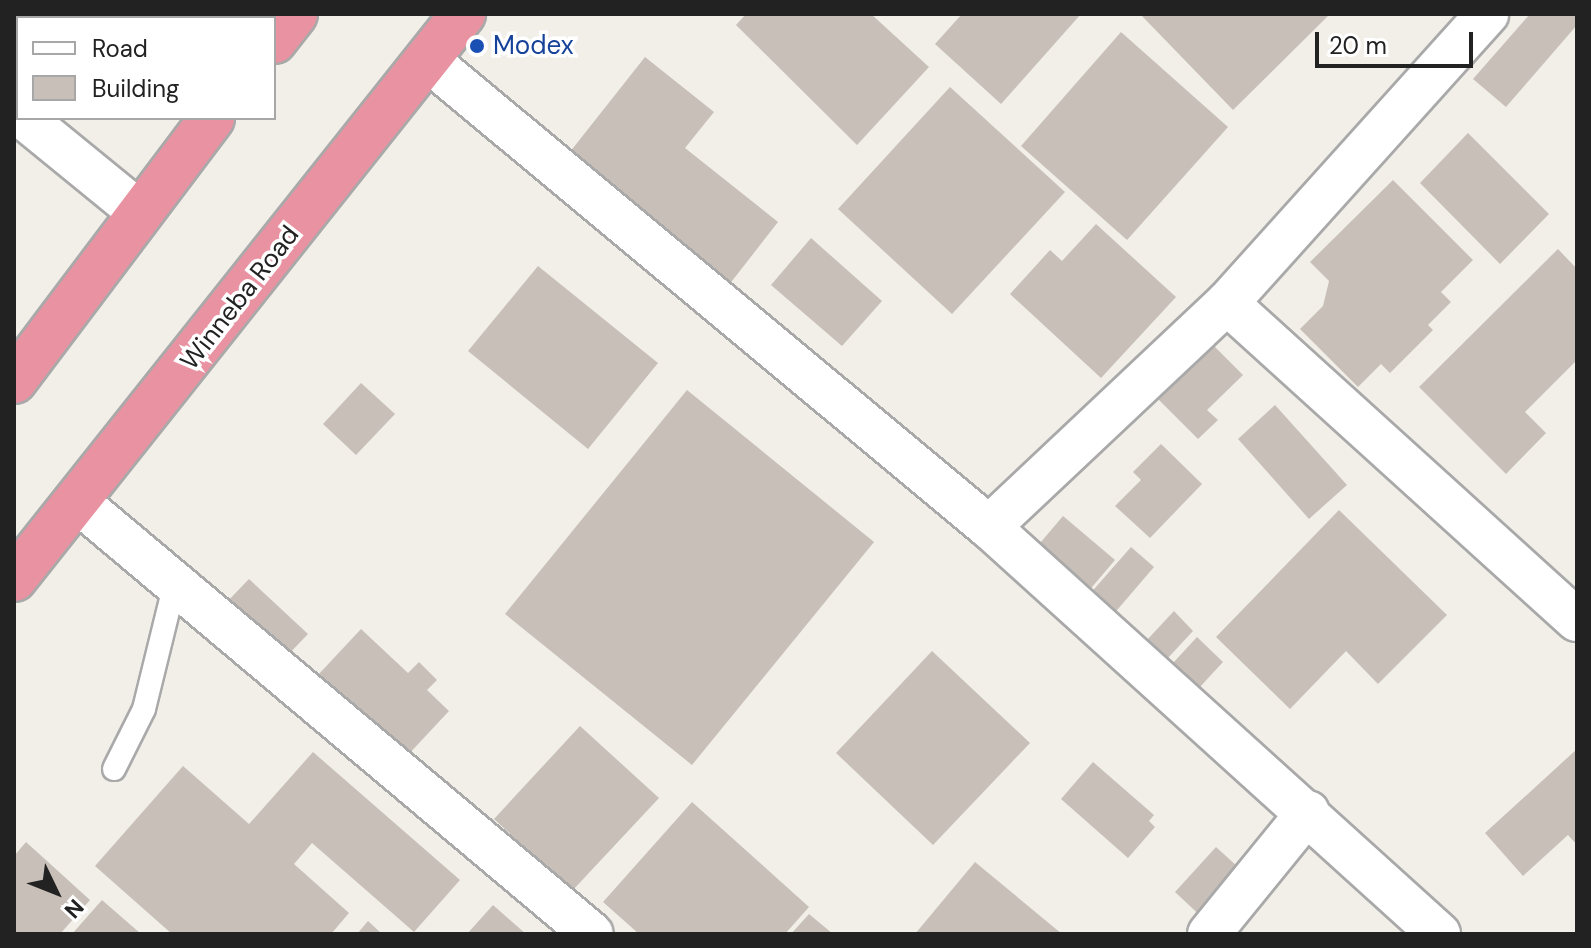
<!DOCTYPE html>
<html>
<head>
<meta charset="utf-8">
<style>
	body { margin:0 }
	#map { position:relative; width:1591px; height:948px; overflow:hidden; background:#f2efe9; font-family:"DM Sans",sans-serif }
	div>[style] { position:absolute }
	.building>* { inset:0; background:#c7bfb8 }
	.roads { filter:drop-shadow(2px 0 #a9a9a9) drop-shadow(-2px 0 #a9a9a9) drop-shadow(0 2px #a9a9a9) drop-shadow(0 -2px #a9a9a9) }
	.lane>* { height:22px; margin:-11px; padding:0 11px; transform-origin:11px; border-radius:11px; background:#fff }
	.street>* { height:42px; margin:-21px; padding:0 21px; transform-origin:21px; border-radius:21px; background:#fff }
	.highway>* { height:44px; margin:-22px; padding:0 22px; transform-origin:22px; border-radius:22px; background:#e892a2 }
	.dots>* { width:22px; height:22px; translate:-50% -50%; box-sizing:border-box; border:4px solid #fff; border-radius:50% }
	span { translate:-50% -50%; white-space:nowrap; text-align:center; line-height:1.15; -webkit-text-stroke:7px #fff; paint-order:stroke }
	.transit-label { font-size:26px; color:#164399 }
	.left { translate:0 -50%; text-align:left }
	.street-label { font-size:26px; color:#222 }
	.frame { position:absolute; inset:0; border:16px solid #222; pointer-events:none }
	.legend { position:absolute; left:16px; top:16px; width:260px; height:104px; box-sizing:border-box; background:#fff; border:2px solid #a7a7a7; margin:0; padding:10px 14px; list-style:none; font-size:24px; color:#222 }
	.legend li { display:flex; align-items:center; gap:16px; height:40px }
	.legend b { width:40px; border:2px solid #a7a7a7 }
	.north { position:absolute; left:16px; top:852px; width:80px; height:80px; -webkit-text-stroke:6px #fff; paint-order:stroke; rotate:133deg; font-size:22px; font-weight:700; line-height:32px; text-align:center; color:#222 }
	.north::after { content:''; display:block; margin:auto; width:28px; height:36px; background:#222; clip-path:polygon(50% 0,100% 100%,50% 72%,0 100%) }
	.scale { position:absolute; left:1315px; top:32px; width:158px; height:36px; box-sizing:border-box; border:4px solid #222; border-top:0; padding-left:10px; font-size:24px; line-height:28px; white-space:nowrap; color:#222; -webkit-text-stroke:6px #fff; paint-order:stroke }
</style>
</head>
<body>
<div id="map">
	<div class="building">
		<div style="clip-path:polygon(14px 14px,69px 14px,18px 18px,18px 42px)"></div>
		<div style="clip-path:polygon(746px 14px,871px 14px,929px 67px,857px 145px,736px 25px)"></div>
		<div style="clip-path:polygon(962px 14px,1081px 14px,1001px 104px,935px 44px)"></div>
		<div style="clip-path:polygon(1140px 14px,1330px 14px,1233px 110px)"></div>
		<div style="clip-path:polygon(1530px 14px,1577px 14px,1577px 25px,1506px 107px,1473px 79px)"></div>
		<div style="clip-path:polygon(1121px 32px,1228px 127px,1127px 240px,1021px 146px)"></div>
		<div style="clip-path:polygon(645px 57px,714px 112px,685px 148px,778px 222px,725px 290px,562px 162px)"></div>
		<div style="clip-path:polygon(950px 87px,1065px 192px,952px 314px,838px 209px)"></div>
		<div style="clip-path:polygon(1468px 133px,1549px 214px,1500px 264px,1420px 183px)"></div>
		<div style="clip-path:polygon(1393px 180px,1473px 260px,1441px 292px,1451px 302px,1428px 325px,1433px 330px,1390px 373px,1381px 364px,1358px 387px,1300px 329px,1323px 306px,1329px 281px,1310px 262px)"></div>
		<div style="clip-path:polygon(1096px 224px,1176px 297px,1101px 378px,1010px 294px,1050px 250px,1062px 261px)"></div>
		<div style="clip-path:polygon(811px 238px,882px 301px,842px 346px,771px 285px)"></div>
		<div style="clip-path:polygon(1558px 249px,1577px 269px,1577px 360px,1525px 412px,1546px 433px,1506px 474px,1419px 387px)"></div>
		<div style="clip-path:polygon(538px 266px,658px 363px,588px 449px,468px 351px)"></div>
		<div style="clip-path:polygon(1208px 340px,1243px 375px,1207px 410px,1218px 420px,1198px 439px,1153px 394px)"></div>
		<div style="clip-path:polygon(361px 383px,395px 414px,356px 455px,323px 424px)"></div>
		<div style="clip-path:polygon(687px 390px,874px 542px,692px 765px,505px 614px)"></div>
		<div style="clip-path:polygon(1275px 405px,1347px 485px,1309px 519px,1238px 439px)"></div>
		<div style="clip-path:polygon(1161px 444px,1202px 484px,1150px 538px,1115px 506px,1141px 480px,1133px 472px)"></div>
		<div style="clip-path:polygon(1339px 510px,1447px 615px,1378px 684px,1346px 651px,1290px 709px,1216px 637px)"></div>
		<div style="clip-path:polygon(1063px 516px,1115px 560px,1087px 593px,1035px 549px)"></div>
		<div style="clip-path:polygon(1131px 547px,1154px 567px,1112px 616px,1088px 596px)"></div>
		<div style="clip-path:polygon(249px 579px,308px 634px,282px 661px,223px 606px)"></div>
		<div style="clip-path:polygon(1174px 611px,1193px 631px,1166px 660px,1146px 641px)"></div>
		<div style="clip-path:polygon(361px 629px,408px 673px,419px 662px,437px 680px,427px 690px,449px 711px,406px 757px,318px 675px)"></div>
		<div style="clip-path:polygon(1197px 637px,1223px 662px,1199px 688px,1173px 663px)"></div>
		<div style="clip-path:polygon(932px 651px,1030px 743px,933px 845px,836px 753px)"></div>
		<div style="clip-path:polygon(580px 726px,659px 798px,572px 891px,494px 819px)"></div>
		<div style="clip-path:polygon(1577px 749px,1577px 845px,1568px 835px,1523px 876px,1485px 833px)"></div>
		<div style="clip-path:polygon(313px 752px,460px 880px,414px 932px,312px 843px,294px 864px,349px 913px,331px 934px,172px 934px,95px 866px,183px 766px,249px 824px)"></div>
		<div style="clip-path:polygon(1093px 762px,1154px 815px,1149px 821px,1155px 827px,1128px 858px,1061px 799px)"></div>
		<div style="clip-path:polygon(692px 802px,809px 907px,785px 934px,639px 934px,603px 902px)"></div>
		<div style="clip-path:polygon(26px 842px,90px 900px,60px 934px,14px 934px,14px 856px)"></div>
		<div style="clip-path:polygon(1216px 847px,1249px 877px,1207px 922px,1175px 892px)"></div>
		<div style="clip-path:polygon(975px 862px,1062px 934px,915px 934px)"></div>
		<div style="clip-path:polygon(102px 900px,141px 934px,72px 934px)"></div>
		<div style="clip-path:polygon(493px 905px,526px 934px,467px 934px)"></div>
		<div style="clip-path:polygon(809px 914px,833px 934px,791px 934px)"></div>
		<div style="clip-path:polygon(368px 921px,382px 934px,357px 934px)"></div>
	</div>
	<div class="roads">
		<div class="lane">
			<div style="left:114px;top:769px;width:67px;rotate:-63.4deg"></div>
			<div style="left:144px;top:709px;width:130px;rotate:-76.2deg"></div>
		</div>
		<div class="street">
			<div style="left:429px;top:61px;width:729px;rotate:39.77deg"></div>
			<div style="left:989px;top:527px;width:607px;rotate:42.13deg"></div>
			<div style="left:24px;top:118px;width:147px;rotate:39.2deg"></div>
			<div style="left:1227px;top:303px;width:389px;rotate:-48deg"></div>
			<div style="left:78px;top:502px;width:671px;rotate:40.05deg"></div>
			<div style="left:989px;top:527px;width:327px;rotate:-43.3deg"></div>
			<div style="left:1227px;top:303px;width:472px;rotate:42.2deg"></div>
			<div style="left:1209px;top:934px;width:157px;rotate:-50.9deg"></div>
		</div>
		<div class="highway">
			<div style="left:274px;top:41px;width:34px;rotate:-52deg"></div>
			<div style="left:14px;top:381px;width:329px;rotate:-53deg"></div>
			<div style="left:14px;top:579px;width:722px;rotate:-51.53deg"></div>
		</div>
	</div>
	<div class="dots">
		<div style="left:477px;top:46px;background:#1a4fb4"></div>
	</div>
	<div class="transit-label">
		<span class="left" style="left:493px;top:46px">Modex</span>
	</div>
	<div class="street-label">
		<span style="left:240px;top:298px;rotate:-52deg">Winneba Road</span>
	</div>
	<div class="frame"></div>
	<ul class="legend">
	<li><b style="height:10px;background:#fff"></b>Road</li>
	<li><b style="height:22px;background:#c7bfb8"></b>Building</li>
	</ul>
	<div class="north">N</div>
	<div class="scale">20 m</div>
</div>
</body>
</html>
